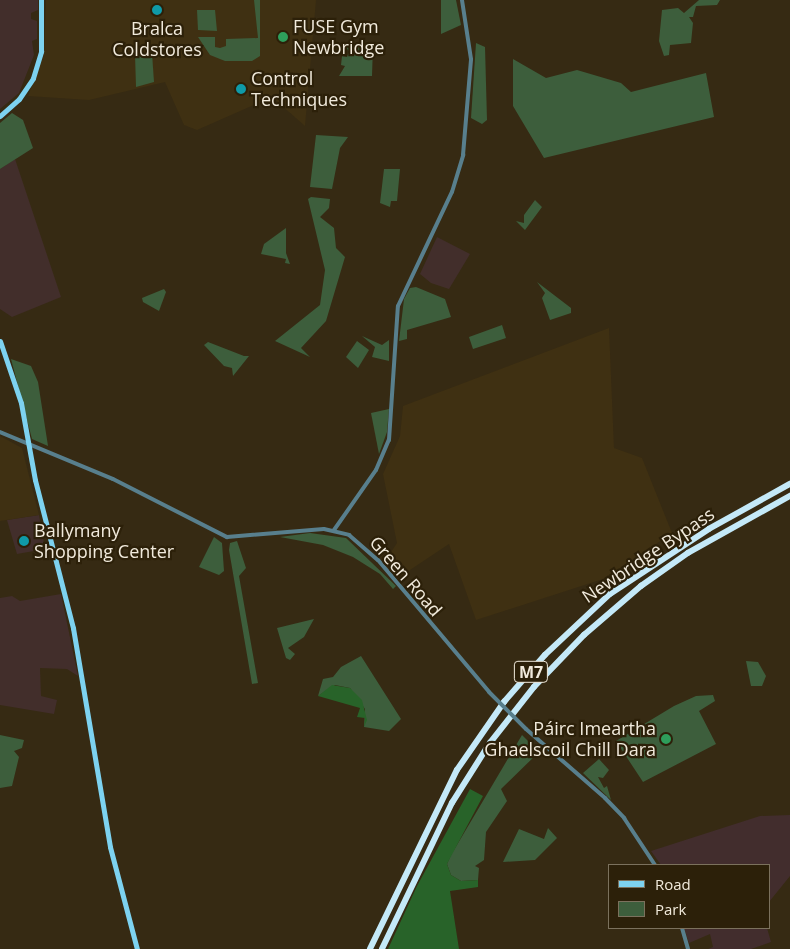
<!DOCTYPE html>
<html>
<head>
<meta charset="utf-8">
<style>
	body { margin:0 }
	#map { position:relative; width:790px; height:949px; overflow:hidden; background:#362a13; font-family:"Open Sans",sans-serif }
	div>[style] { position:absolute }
	.commercial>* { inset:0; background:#422e2b }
	.built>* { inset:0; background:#3f3012 }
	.education>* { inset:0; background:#422d2d }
	.green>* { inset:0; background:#3d5e3c }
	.forest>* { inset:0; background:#286329 }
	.minor>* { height:4px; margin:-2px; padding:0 2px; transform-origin:2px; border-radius:2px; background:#587f8d }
	.major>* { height:5px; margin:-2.5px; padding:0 2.5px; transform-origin:2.5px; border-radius:2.5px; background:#7dd2f0 }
	.highway>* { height:5.5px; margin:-2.75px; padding:0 2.75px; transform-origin:2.75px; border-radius:2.75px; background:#c4e9f8 }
	.minor-bridge>* { height:4px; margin:-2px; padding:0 2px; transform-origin:2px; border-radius:2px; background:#587f8d }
	.dots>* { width:14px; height:14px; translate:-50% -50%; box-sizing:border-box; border:2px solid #2c2009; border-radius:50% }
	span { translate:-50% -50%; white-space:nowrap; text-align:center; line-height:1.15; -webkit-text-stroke:4.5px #2c2009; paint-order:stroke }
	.shield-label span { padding:1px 4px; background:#2c2009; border:1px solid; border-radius:4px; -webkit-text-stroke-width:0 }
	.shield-label { font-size:16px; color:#f1eadc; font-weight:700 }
	.poi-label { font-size:18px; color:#f1eadc }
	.left { translate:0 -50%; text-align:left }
	.right { translate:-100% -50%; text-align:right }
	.street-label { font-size:18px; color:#f1eadc }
	.legend { position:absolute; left:608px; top:864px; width:162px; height:65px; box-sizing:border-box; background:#2c2009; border:1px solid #7b715d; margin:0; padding:6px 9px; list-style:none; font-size:15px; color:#f1eadc }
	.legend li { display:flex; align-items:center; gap:10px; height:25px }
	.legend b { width:25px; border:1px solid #7b715d }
</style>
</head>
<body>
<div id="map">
	<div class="commercial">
		<div style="clip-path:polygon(0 0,38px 0,38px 10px,31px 13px,31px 19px,37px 21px,37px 39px,32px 41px,34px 55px,19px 93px,0 109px)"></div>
		<div style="clip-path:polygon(15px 159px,61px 297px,12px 317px,0 309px,0 169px)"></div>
		<div style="clip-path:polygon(437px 237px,470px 254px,449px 289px,431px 283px,420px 274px)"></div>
		<div style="clip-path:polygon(39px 515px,45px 549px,17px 554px,7px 520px)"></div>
		<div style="clip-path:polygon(61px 594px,78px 676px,67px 669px,40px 668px,41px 696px,57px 700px,54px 714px,0 705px,0 598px,12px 596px,20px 601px)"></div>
	</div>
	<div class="built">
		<div style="clip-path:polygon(46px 0,316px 0,305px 126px,272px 97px,197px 130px,184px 125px,165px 82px,89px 100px,28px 96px,44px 55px)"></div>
		<div style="clip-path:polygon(609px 328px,614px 448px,642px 458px,672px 533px,606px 578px,476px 620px,449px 544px,401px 576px,387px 558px,397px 543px,383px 474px,400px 436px,403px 406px)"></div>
		<div style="clip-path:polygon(0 436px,22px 448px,39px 515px,0 521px)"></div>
	</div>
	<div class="education">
		<div style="clip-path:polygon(790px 815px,790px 876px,769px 902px,769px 865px,661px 865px,651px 851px,760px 816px)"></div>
		<div style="clip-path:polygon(684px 928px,767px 928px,771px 942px,751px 949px,708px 949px,713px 947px,710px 934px,689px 943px)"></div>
	</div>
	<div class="green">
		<div style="clip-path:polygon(254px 0,260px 0,260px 56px,252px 61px,225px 61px,210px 55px,198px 37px,215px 37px,215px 47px,220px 48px,226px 46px,226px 39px,258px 38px)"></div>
		<div style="clip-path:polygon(441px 0,456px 0,461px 25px,441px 34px)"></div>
		<div style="clip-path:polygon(699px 0,720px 0,717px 5px,696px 6px,693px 17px,689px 17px,693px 23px,691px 43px,670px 45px,669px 55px,664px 56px,659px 41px,662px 10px,678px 8px,684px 13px)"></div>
		<div style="clip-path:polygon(197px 10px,215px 10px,217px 31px,198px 30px)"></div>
		<div style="clip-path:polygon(344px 43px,373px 46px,372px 76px,339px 76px,345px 66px,341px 65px,342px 56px,347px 57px,349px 52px)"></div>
		<div style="clip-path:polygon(476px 43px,485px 47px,487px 120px,482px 124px,471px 118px)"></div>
		<div style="clip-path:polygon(152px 53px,154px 82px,136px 87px,135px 54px)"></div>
		<div style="clip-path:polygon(513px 59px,546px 78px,577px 70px,621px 83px,631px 92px,706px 73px,714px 117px,544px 158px,513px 106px)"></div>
		<div style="clip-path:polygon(12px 113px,23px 120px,33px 148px,0 169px,0 123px)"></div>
		<div style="clip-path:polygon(316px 135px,348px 137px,340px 148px,332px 189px,310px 187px)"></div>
		<div style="clip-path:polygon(384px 169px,400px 169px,397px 201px,391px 201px,390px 207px,380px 203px)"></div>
		<div style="clip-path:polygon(311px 197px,330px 199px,329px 208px,320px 217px,334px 228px,336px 248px,345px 257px,326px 321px,301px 348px,310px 357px,275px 341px,320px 305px,325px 270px,308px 199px)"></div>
		<div style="clip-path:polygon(535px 200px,542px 207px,525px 230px,516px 221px,524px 223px,524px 215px)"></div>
		<div style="clip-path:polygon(286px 228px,286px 253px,290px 264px,285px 263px,286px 259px,261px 254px,264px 244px)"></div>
		<div style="clip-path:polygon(537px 282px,571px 308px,571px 313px,550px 320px,542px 298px,545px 293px)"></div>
		<div style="clip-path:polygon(416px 287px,445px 299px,451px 317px,407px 330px,407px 339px,399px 341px,404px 299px,410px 288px)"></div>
		<div style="clip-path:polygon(164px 289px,166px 292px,159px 311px,143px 302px,142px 298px)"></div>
		<div style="clip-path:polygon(502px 325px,506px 338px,473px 349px,469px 337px)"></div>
		<div style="clip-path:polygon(362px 336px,382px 345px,389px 340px,389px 361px,372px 357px,375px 347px)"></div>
		<div style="clip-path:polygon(357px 341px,369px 350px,358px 368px,346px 357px)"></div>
		<div style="clip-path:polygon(208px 342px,244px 356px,249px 356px,233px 376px,232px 368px,224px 366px,204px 345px)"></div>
		<div style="clip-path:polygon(11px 359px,31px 366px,38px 382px,48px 446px,32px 439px)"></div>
		<div style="clip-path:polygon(389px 409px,387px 432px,379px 454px,371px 413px)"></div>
		<div style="clip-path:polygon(310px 533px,346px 538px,396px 586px,393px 589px,380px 574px,353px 557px,323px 545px,280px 537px)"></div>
		<div style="clip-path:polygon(214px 537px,222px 543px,224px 571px,219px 575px,199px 567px)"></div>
		<div style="clip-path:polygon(237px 541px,246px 568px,239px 576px,258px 683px,252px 684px,229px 550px,230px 543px)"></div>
		<div style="clip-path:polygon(314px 619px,304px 637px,288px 648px,295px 654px,290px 660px,286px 658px,277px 628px)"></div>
		<div style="clip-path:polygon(361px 656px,401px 719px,389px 731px,364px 727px,365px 709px,350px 688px,335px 685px,318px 696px,323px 679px,333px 677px,341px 667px)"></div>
		<div style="clip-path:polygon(746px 661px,758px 662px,766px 676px,762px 686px,751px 686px)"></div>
		<div style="clip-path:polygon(713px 695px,715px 701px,699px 711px,716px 744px,643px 782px,616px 741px,674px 706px,696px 696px)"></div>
		<div style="clip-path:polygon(0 735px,24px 740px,22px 748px,14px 751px,19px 757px,12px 786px,0 788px)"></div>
		<div style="clip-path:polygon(522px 735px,539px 752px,501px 789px,507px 801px,486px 832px,484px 860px,475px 866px,479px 868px,478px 880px,461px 881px,451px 875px,447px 864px,451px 855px)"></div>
		<div style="clip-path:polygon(599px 759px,609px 770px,603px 778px,598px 777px,604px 788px,607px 786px,611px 800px,583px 773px)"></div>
		<div style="clip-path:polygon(548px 828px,557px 838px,535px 860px,503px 862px,519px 829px,544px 839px)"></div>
	</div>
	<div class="forest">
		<div style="clip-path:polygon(332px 685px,350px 688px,362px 700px,367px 720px,364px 727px,365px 718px,357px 717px,360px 708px,318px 696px)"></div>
		<div style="clip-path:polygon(470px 789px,483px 796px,447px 864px,451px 875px,461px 881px,478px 880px,478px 887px,450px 891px,459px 949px,388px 949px,417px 886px)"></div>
	</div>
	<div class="minor">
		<div style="left:0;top:432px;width:122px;rotate:22.6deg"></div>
		<div style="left:113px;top:479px;width:128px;rotate:27deg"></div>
		<div style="left:227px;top:537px;width:97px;rotate:-4.7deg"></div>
		<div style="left:324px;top:529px;width:26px;rotate:13deg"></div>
		<div style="left:349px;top:535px;width:38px;rotate:41deg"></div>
		<div style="left:378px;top:560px;width:172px;rotate:49.9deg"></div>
		<div style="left:334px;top:530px;width:73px;rotate:-55deg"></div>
		<div style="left:376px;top:470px;width:33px;rotate:-67deg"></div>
		<div style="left:389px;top:440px;width:134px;rotate:-86.2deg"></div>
		<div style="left:398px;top:306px;width:126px;rotate:-64.7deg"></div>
		<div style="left:452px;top:192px;width:39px;rotate:-73deg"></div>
		<div style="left:463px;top:155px;width:96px;rotate:-85.2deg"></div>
		<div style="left:471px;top:59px;width:60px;rotate:-98.7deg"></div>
		<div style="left:526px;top:729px;width:105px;rotate:41.1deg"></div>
		<div style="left:605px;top:798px;width:28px;rotate:46deg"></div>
		<div style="left:624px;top:818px;width:56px;rotate:56.6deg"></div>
		<div style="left:682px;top:928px;width:22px;rotate:74deg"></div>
	</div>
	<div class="major">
		<div style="left:0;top:116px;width:25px;rotate:-42deg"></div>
		<div style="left:19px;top:99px;width:25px;rotate:-56deg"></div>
		<div style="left:33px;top:78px;width:28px;rotate:-73deg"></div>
		<div style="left:41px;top:51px;width:51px;rotate:-90deg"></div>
		<div style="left:0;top:341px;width:65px;rotate:71.3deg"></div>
		<div style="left:21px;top:403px;width:78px;rotate:79.7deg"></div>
		<div style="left:35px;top:480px;width:153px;rotate:75.6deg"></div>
		<div style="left:73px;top:628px;width:222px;rotate:80.4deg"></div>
		<div style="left:110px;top:847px;width:106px;rotate:75.2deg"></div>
	</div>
	<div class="highway">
		<div style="left:370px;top:949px;width:199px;rotate:-64.1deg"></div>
		<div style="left:457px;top:770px;width:83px;rotate:-55.3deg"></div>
		<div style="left:504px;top:702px;width:62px;rotate:-48.9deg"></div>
		<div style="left:545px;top:655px;width:89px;rotate:-43.2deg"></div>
		<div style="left:610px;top:594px;width:118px;rotate:-33.3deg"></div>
		<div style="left:709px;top:529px;width:93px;rotate:-29.1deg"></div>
		<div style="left:382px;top:949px;width:162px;rotate:-64.4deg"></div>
		<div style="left:452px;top:803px;width:71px;rotate:-57.7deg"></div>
		<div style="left:490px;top:743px;width:71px;rotate:-51.8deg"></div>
		<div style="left:534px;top:687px;width:72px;rotate:-46.1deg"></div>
		<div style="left:584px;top:635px;width:75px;rotate:-40.7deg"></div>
		<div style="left:641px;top:586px;width:57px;rotate:-35.1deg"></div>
		<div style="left:688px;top:553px;width:117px;rotate:-29.2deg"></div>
	</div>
	<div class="minor-bridge">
		<div style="left:489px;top:692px;width:52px;rotate:45deg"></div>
	</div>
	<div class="dots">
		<div style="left:157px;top:10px;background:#0f9aa8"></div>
		<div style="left:283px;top:37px;background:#2e9e5b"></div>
		<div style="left:241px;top:89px;background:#0f9aa8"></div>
		<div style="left:24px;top:541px;background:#0f9aa8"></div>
		<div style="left:666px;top:739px;background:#2e9e5b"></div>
	</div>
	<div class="shield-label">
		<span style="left:531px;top:672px">M7</span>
	</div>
	<div class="poi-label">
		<span class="left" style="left:293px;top:37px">FUSE Gym<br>Newbridge</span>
		<span style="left:157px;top:39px">Bralca<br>Coldstores</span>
		<span class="left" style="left:251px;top:89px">Control<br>Techniques</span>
		<span class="left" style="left:34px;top:541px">Ballymany<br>Shopping Center</span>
		<span class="right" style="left:656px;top:739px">Páirc Imeartha<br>Ghaelscoil Chill Dara</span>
	</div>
	<div class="street-label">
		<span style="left:648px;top:555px;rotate:-34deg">Newbridge Bypass</span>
		<span style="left:406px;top:576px;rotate:49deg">Green Road</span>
	</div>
	<ul class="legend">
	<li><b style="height:6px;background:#7dd2f0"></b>Road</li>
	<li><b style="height:14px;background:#3d5e3c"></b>Park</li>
	</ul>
</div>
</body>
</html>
